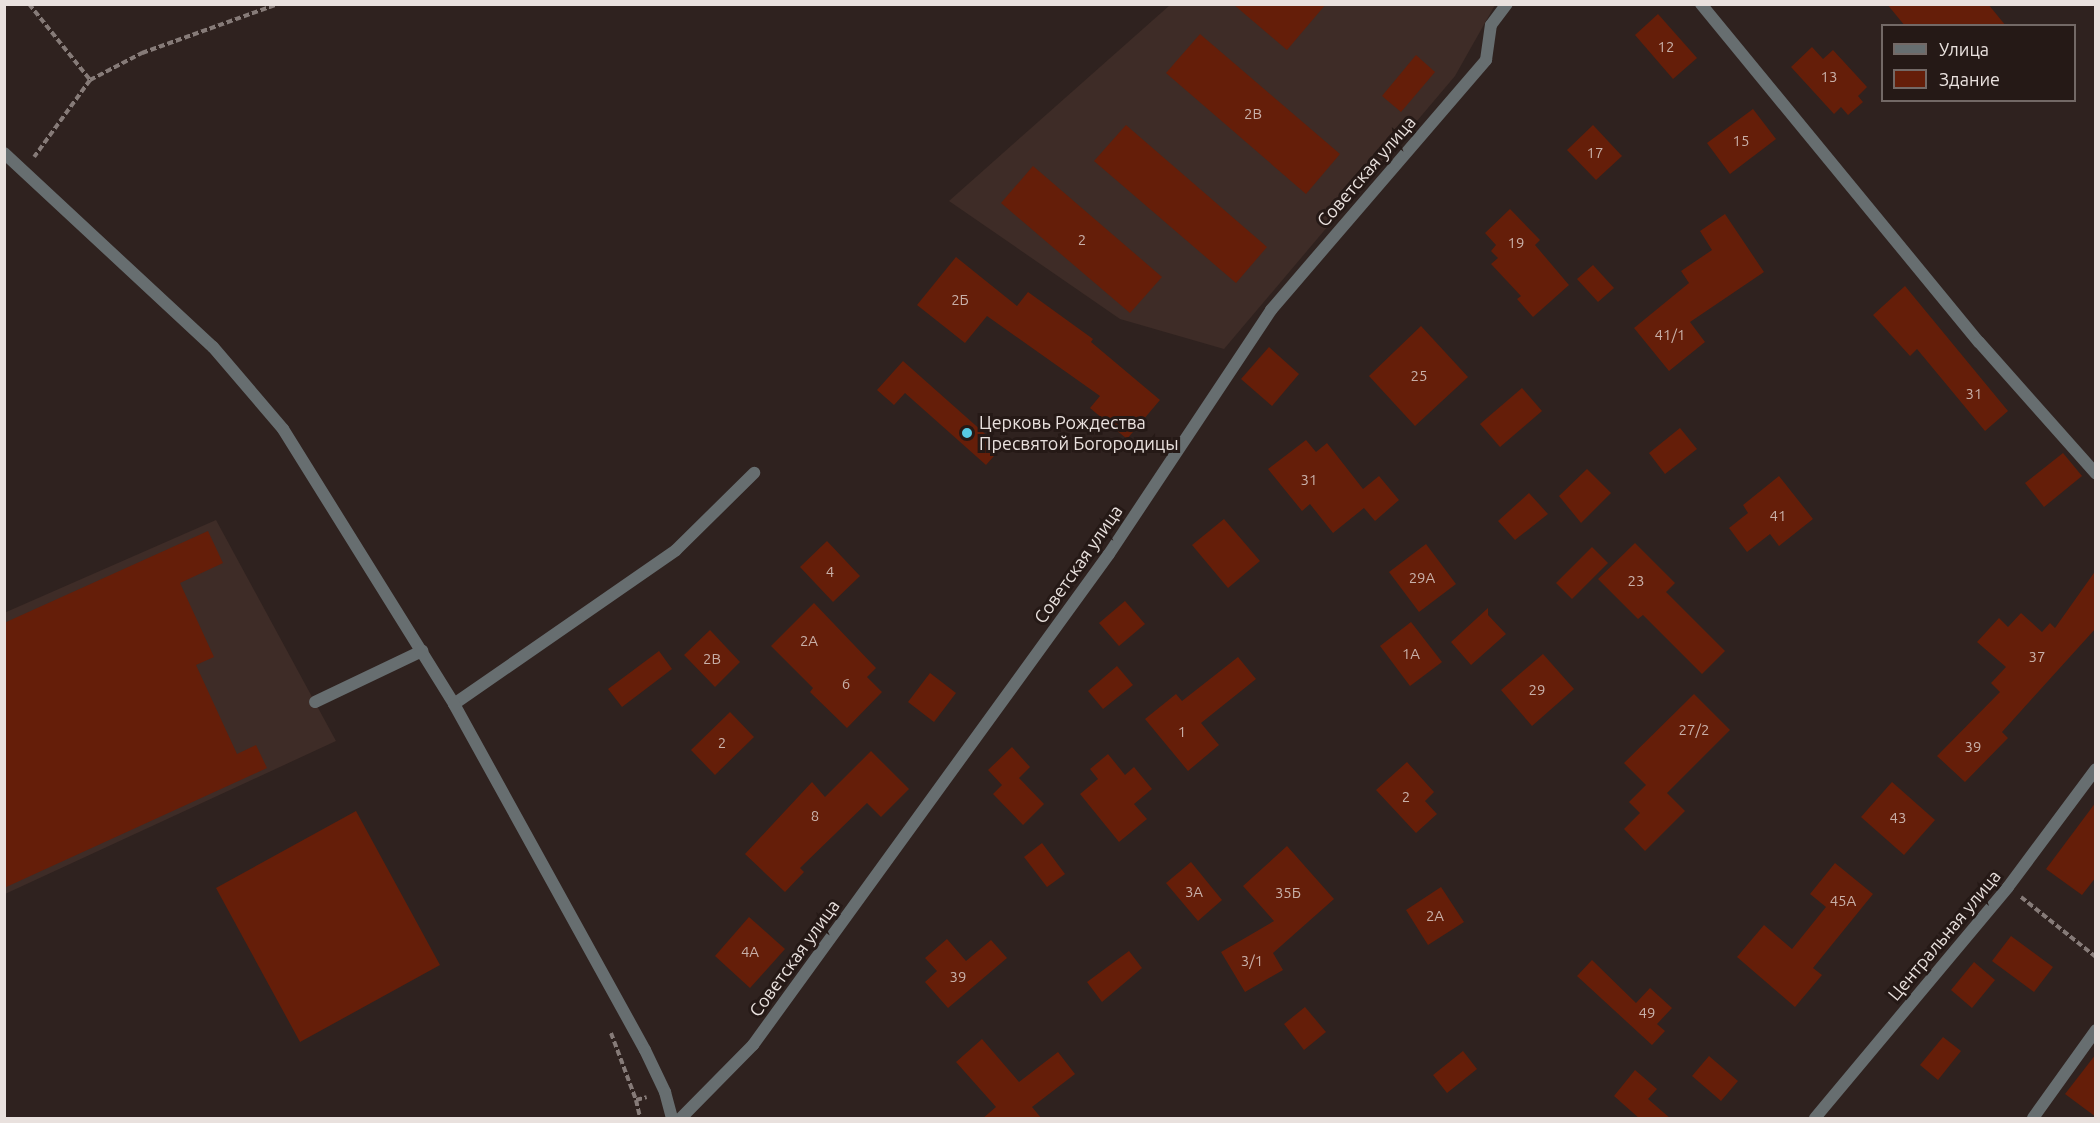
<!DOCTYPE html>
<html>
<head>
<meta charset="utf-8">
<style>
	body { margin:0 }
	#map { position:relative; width:2100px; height:1123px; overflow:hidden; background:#2f221f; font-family:Ubuntu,sans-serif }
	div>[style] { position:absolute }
	.built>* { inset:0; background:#3e2c27 }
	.building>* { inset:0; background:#651e09 }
	.path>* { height:4px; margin-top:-2px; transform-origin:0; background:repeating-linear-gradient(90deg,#867b78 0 6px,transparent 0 9px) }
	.service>* { height:12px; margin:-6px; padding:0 6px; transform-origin:6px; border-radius:6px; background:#676e70 }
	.minor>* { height:12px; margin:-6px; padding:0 6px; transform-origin:6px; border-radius:6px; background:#676e70 }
	.tertiary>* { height:12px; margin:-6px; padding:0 6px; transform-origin:6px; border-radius:6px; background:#676e70 }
	.dots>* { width:16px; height:16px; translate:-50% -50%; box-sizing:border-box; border:3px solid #251916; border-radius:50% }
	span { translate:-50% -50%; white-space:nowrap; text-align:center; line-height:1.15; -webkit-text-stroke:6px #251916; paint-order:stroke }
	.number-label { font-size:15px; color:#c8b0a9 }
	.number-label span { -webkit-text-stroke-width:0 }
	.street-label { font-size:18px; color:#e9e1de }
	.poi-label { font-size:18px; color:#e9e1de }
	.left { translate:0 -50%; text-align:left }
	.frame { position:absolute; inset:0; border:6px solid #e9e1de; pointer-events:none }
	.legend { position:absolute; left:1881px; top:24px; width:195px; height:78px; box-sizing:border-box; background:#251916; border:2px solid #736966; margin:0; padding:8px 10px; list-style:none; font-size:18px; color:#e9e1de }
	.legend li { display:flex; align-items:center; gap:12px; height:30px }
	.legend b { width:30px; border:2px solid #736966 }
</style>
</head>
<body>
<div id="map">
	<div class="built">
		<div style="clip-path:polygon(1170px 5px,1495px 5px,1455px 76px,1224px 349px,1120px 319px,949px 201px)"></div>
		<div style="clip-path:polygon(216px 520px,336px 741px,5px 894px,4px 613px)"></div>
	</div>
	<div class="building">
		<div style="clip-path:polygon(1233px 4px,1326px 4px,1287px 50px)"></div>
		<div style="clip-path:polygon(1887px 4px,1988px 4px,2006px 26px,1905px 26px)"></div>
		<div style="clip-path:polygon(1658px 14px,1697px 58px,1673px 79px,1635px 35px)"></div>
		<div style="clip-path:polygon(1200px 34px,1340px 154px,1306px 194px,1166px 73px)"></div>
		<div style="clip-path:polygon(1812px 47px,1823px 59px,1833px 50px,1867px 87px,1858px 96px,1863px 102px,1848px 115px,1841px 107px,1834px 114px,1791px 67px)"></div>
		<div style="clip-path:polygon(1416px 55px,1435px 72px,1401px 112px,1382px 96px)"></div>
		<div style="clip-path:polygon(1753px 109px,1776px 139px,1730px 174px,1707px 143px)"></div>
		<div style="clip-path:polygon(1126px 125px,1267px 247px,1236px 283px,1094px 161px)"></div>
		<div style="clip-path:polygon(1593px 125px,1622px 156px,1596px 180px,1567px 150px)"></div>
		<div style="clip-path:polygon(1033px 166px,1162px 277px,1130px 313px,1001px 203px)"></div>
		<div style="clip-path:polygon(1510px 209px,1540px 240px,1535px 245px,1569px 285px,1533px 317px,1517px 299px,1521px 296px,1491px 264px,1498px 258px,1491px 251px,1496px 245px,1485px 233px)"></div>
		<div style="clip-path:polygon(1725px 214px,1764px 272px,1690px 322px,1705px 342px,1669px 371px,1634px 328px,1689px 283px,1681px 271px,1712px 250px,1700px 231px)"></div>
		<div style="clip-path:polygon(956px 257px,1017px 306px,1028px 292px,1093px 339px,1091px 342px,1160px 400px,1127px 439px,1090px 408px,1100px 396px,987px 316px,965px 343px,917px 305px)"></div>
		<div style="clip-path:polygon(1593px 265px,1614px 288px,1598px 302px,1577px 279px)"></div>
		<div style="clip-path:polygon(1905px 286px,2008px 411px,1985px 431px,1917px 349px,1910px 356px,1873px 315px)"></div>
		<div style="clip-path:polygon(1421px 326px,1468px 377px,1415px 426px,1369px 376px)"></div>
		<div style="clip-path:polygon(1269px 347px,1299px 374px,1272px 406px,1241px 379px)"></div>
		<div style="clip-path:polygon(903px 361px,1001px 448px,986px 465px,905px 393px,894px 405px,877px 390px)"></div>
		<div style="clip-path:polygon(1522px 388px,1542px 411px,1500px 447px,1480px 424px)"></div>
		<div style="clip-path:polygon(1680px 428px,1697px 449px,1665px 474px,1649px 453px)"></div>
		<div style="clip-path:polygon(1306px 440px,1316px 452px,1327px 443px,1363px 489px,1379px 476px,1399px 500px,1375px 521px,1364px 508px,1333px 533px,1310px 504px,1302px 511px,1268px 469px)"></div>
		<div style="clip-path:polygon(2063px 453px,2082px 476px,2044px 507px,2025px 483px)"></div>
		<div style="clip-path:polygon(1587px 469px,1611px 493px,1581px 523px,1559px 496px)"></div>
		<div style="clip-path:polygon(1779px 476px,1813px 519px,1779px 546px,1770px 534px,1747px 552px,1729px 528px,1748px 513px,1743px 505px)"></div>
		<div style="clip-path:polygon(1529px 493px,1548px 514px,1515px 540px,1498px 521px)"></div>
		<div style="clip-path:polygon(1224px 519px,1260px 561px,1228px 588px,1192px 545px)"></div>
		<div style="clip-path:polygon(208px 531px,223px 563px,180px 583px,214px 657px,196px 665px,237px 754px,256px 745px,267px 768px,4px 888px,4px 623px)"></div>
		<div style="clip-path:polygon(827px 541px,860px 576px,833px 602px,800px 567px)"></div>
		<div style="clip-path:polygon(1635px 543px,1675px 583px,1666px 592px,1725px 651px,1702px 674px,1643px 615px,1638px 619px,1598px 579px)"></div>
		<div style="clip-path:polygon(1426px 544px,1456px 584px,1419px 612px,1389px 572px)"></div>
		<div style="clip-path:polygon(1592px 547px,1608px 563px,1572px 599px,1556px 583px)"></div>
		<div style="clip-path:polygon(2096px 570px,2096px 628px,2002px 732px,2008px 738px,1965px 782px,1937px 756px,2000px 692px,1991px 683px,2006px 667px,1977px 642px,1999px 618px,2008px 627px,2021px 613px,2042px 632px,2050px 623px,2055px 628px)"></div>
		<div style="clip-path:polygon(1125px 601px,1145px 624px,1119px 646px,1099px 623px)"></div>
		<div style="clip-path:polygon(814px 603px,876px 668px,867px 677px,882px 692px,847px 728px,810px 692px,813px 688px,771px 646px)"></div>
		<div style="clip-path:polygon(1488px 608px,1488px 615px,1506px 634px,1471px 665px,1451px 642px)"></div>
		<div style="clip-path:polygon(1411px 622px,1442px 662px,1410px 686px,1380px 646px)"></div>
		<div style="clip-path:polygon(710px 630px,740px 662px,715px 687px,684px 655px)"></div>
		<div style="clip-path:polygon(659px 651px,672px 669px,622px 707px,608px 689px)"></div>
		<div style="clip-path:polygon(1543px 654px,1574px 689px,1532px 726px,1501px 690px)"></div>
		<div style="clip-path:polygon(1238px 657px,1256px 679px,1201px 723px,1219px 745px,1188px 771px,1145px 719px,1176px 694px,1182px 701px)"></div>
		<div style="clip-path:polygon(1117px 666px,1133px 685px,1103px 709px,1088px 691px)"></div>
		<div style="clip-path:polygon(930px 673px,956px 693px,934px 722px,908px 702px)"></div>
		<div style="clip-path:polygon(1694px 694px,1730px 730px,1667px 793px,1685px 811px,1645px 851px,1624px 829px,1640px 813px,1629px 802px,1646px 785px,1624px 763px)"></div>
		<div style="clip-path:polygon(730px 712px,754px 737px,715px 775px,691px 750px)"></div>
		<div style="clip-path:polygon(1012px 747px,1030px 767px,1019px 778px,1044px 804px,1023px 825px,993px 794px,1002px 785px,988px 770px)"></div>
		<div style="clip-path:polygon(871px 751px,909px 789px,881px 817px,867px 803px,800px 868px,804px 872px,785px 892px,745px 854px,812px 782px,825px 797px)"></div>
		<div style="clip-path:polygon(1108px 754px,1125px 775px,1134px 767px,1152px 789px,1134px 804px,1147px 819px,1119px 842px,1080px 794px,1098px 779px,1090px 769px)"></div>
		<div style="clip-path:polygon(1407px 762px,1434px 792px,1425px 801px,1437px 814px,1416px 833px,1376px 790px)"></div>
		<div style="clip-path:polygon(1892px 782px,1935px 820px,1904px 855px,1861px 817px)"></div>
		<div style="clip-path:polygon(2096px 802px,2096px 877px,2082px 895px,2046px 869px)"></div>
		<div style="clip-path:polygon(356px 811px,440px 965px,300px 1042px,216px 888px)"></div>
		<div style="clip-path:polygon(1042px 843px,1065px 874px,1047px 887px,1024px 857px)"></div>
		<div style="clip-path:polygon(1287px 846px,1334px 899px,1273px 953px,1283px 970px,1245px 992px,1221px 952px,1274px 921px,1243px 886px)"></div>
		<div style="clip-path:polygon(1191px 862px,1222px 900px,1198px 921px,1166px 883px)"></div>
		<div style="clip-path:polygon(1835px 863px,1873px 894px,1813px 968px,1822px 975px,1795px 1007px,1737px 957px,1764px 925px,1792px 949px,1826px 907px,1810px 894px)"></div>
		<div style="clip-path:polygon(1441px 887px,1464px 922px,1428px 945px,1406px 910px)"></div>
		<div style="clip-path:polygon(749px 917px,785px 949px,750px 988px,715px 956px)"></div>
		<div style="clip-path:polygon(2011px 936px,2053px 967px,2034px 992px,1992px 961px)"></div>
		<div style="clip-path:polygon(947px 939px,966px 961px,991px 940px,1007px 958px,948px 1008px,925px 982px,937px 971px,925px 958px)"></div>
		<div style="clip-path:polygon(1129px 951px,1142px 968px,1102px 1002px,1087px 982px)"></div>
		<div style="clip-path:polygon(1592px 960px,1636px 1003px,1650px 988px,1672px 1008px,1657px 1024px,1665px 1031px,1652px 1045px,1577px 976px)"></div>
		<div style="clip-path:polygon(1974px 962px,1995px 980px,1972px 1008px,1951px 990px)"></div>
		<div style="clip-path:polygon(1305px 1007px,1326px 1032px,1304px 1050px,1284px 1024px)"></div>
		<div style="clip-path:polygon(1943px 1037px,1961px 1051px,1938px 1080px,1920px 1065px)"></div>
		<div style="clip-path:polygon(982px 1039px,1019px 1082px,1058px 1052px,1075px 1074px,1032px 1107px,1042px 1119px,982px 1119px,996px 1107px,956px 1062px)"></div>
		<div style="clip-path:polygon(1463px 1051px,1477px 1069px,1447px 1093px,1433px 1075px)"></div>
		<div style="clip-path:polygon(2096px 1054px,2096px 1117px,2065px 1094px)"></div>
		<div style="clip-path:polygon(1709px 1056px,1738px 1081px,1721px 1101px,1692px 1076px)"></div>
		<div style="clip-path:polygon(1635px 1070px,1657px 1089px,1648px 1099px,1671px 1119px,1640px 1119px,1614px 1096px)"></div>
	</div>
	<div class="path">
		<div style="left:29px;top:4px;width:97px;rotate:51.2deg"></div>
		<div style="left:90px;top:80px;width:95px;rotate:126deg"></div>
		<div style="left:90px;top:80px;width:59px;rotate:-27.4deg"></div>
		<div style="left:142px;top:53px;width:145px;rotate:-19.8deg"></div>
		<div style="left:2021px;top:897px;width:96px;rotate:38.7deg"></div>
		<div style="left:611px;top:1033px;width:72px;rotate:69.5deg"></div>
		<div style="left:636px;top:1100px;width:11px;rotate:-15deg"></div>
		<div style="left:636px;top:1100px;width:18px;rotate:77deg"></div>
	</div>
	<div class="service">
		<div style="left:315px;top:702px;width:119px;rotate:-25.5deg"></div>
		<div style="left:454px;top:704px;width:270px;rotate:-34.7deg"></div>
		<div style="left:676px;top:550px;width:110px;rotate:-44.6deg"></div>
		<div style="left:2033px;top:1118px;width:108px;rotate:-54.4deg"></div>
	</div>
	<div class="minor">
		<div style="left:1701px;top:4px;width:438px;rotate:50.6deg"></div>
		<div style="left:1979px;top:342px;width:176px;rotate:48.4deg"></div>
		<div style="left:681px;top:1118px;width:103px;rotate:-45.4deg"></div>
		<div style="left:753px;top:1045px;width:606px;rotate:-54.06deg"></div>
		<div style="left:1109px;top:554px;width:293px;rotate:-56.4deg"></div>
		<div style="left:1271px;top:310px;width:330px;rotate:-49.3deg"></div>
		<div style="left:1486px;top:60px;width:35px;rotate:-82deg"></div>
		<div style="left:1491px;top:25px;width:26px;rotate:-53deg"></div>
		<div style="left:1815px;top:1118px;width:301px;rotate:-50.1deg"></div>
		<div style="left:2008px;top:887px;width:147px;rotate:-53.3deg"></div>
	</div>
	<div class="tertiary">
		<div style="left:4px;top:153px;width:285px;rotate:42.9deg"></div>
		<div style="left:213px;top:347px;width:108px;rotate:49.5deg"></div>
		<div style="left:283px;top:429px;width:324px;rotate:58.1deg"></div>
		<div style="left:454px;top:704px;width:395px;rotate:61.1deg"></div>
		<div style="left:645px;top:1050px;width:47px;rotate:64.5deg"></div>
		<div style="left:665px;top:1092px;width:27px;rotate:75deg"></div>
	</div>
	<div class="dots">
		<div style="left:967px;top:433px;background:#57c9e3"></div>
	</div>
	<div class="number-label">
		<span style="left:1666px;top:47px">12</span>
		<span style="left:1829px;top:77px">13</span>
		<span style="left:1253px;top:114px">2В</span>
		<span style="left:1741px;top:141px">15</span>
		<span style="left:1595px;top:153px">17</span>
		<span style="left:1082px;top:240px">2</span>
		<span style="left:1516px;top:243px">19</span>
		<span style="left:960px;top:300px">2Б</span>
		<span style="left:1670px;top:335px">41/1</span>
		<span style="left:1419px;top:376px">25</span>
		<span style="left:1974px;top:394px">31</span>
		<span style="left:1309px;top:480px">31</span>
		<span style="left:1778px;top:516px">41</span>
		<span style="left:830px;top:572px">4</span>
		<span style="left:1422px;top:578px">29А</span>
		<span style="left:1636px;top:581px">23</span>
		<span style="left:809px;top:641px">2А</span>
		<span style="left:1411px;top:654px">1А</span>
		<span style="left:2037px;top:657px">37</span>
		<span style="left:712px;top:659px">2В</span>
		<span style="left:846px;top:684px">6</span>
		<span style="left:1537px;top:690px">29</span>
		<span style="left:1694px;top:730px">27/2</span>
		<span style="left:1182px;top:732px">1</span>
		<span style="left:722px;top:743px">2</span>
		<span style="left:1973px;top:747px">39</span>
		<span style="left:1406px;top:797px">2</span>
		<span style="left:815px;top:816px">8</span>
		<span style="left:1898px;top:818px">43</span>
		<span style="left:1194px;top:892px">3А</span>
		<span style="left:1288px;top:893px">35Б</span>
		<span style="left:1843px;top:901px">45А</span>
		<span style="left:1435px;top:916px">2А</span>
		<span style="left:750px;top:952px">4А</span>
		<span style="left:1252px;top:961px">3/1</span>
		<span style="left:958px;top:977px">39</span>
		<span style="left:1647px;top:1013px">49</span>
	</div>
	<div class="street-label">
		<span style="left:1366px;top:171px;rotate:-49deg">Советская улица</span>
		<span style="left:1078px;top:564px;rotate:-55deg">Советская улица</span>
		<span style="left:1944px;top:935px;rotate:-50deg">Центральная улица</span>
		<span style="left:794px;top:958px;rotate:-54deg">Советская улица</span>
	</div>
	<div class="poi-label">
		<span class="left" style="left:979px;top:433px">Церковь Рождества<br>Пресвятой Богородицы</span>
	</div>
	<div class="frame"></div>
	<ul class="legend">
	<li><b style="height:8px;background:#676e70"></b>Улица</li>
	<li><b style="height:16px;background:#651e09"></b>Здание</li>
	</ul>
</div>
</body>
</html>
